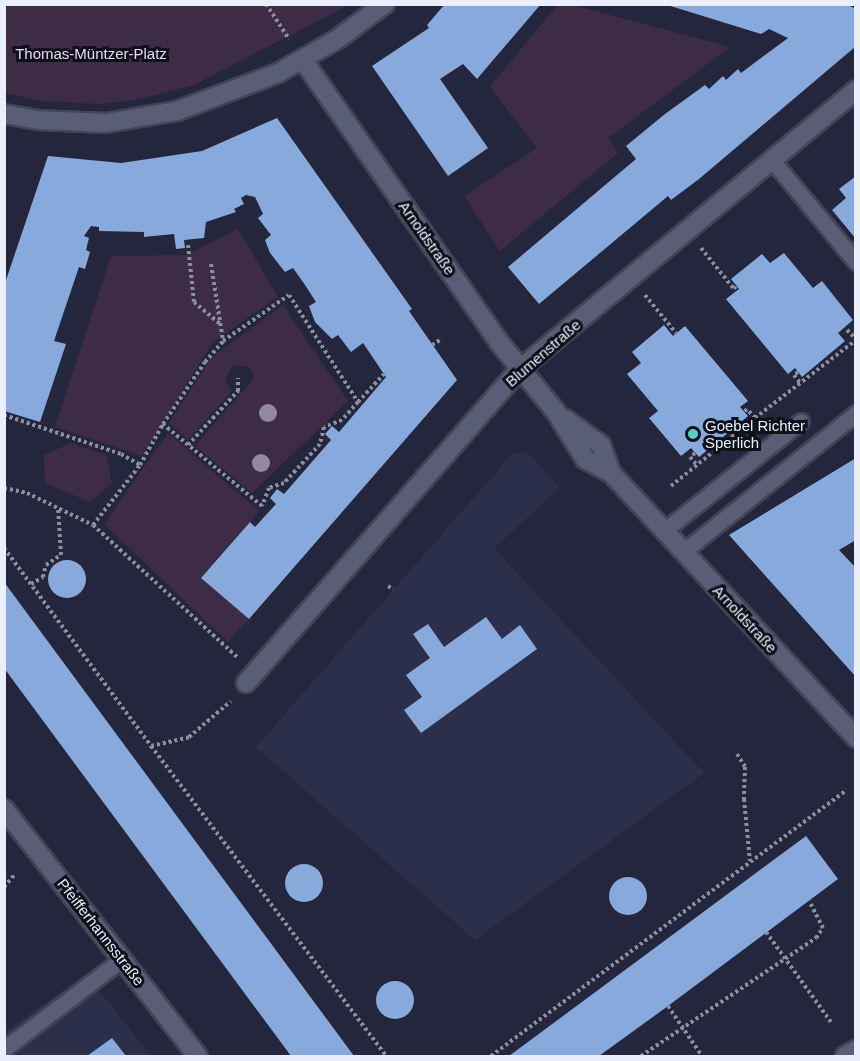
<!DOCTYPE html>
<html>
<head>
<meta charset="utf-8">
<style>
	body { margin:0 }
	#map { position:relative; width:860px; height:1061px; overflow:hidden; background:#23263c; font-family:Arial,sans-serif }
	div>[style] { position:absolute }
	.built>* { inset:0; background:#2b2f4b }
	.green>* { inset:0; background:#3e2c47 }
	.building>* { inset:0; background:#88a9db }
	.round { border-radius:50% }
	.path>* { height:4px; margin-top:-2px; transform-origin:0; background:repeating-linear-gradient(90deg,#8c8fa1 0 3px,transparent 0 6px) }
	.roads { filter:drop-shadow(2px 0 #424457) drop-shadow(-2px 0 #424457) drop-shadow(0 2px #424457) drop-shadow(0 -2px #424457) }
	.service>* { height:15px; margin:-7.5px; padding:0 7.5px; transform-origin:7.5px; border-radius:7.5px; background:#595d76 }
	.minor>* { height:18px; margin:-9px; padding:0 9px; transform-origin:9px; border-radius:9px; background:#595d76 }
	.tertiary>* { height:18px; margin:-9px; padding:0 9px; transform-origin:9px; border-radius:9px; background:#595d76 }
	.trees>* { width:18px; height:18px; margin:-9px; border-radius:50%; background:#9288a2 }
	.dots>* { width:16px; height:16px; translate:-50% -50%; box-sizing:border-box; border:3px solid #0e101a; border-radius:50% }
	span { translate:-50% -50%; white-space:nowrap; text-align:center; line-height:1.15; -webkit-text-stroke:6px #0e101a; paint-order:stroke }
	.park-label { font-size:15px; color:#ecd8f6 }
	.street-label { font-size:15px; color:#ebeefd }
	.poi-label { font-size:15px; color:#ebeefd }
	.left { translate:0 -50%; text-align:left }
	.frame { position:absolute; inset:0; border:6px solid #ebeefd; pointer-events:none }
</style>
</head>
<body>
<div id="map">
	<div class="built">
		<div style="clip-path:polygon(527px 452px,560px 488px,494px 548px,704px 773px,475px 940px,256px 747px,512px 454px)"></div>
		<div style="clip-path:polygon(86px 974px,151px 1056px,5px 1056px,4px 1032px)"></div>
	</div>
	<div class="green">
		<div style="clip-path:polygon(5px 4px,349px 4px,349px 5px,194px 85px,135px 100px,101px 104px,41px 101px,5px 93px)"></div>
		<div style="clip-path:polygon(557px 5px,573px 5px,730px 47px,608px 138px,618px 153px,500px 251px,464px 196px,537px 148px,490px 87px)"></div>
		<div style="clip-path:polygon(238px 229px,278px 297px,213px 342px,142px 456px,55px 427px,111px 256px,187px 255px)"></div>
		<div style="clip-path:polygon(283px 305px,348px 401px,252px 493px,195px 446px,254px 378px,250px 367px,233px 365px,225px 380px,232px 391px,188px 440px,169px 423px,212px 357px)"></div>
		<div style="clip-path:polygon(168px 433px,259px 511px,201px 578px,249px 619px,228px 642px,104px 524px)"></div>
		<div style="clip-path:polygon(71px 443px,106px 455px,112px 483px,90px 502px,45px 483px,44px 455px)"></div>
	</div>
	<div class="building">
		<div style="clip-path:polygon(445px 4px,541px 4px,477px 79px,463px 64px,440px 79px,488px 148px,448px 176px,372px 66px,429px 28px,427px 25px)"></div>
		<div style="clip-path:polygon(664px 4px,846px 4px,856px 9px,855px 47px,699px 179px,671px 200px,668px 196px,539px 304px,508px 267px,636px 159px,626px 146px,665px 114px,705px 85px,709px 89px,723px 76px,726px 80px,738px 69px,741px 73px,788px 38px,769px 29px,761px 34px)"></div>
		<div style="clip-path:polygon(277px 118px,412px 309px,409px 311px,457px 380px,249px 619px,201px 578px,250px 522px,255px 527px,276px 504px,270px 498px,277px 489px,284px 494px,331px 440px,325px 434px,332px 426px,339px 432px,386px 377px,363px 343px,351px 352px,338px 335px,332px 339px,315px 322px,309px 306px,316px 302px,305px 285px,293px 268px,285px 272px,270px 253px,265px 240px,271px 235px,258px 218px,263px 214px,255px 197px,246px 195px,241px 198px,244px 204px,234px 209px,236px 212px,206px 222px,204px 238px,184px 240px,185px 248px,176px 249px,174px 234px,144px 237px,144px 232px,99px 231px,99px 227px,91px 226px,84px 236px,89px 238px,86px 250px,90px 252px,85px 269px,79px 267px,54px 341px,66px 344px,40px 422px,4px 411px,4px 286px,48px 156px,121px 163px,202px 151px)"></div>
		<div style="clip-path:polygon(856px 176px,856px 239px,832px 210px,846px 198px,839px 189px)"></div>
		<div style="clip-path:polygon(784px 253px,813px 288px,822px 281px,853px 320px,838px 333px,845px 341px,802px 377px,795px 368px,788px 374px,726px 299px,739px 289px,731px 279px,762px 254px,770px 263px)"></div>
		<div style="clip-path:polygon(664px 325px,673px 336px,685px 326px,748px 401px,740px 407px,748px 416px,699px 457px,691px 448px,681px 456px,649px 418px,658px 411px,627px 374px,641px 363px,632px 352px)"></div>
		<div style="clip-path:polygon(856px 458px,856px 540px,839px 550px,856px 568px,856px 677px,729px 535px)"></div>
		<div class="round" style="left:48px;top:560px;width:38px;height:38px"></div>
		<div style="clip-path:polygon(4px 582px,354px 1056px,291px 1056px,4px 668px)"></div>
		<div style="clip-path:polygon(486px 617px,502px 639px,520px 625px,537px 649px,421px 733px,404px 710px,422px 697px,406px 675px,430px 658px,413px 634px,428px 624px,444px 647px)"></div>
		<div style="clip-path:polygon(806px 836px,838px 879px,668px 1006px,599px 1056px,509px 1056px)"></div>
		<div class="round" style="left:285px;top:864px;width:38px;height:38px"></div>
		<div class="round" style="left:609px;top:877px;width:38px;height:38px"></div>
		<div class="round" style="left:376px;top:981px;width:38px;height:38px"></div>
		<div style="clip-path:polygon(112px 1038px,126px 1056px,87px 1056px)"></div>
	</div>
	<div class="path">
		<div style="left:266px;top:4px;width:42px;rotate:56.7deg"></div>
		<div style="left:188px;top:245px;width:57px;rotate:84deg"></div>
		<div style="left:194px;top:302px;width:34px;rotate:40deg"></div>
		<div style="left:701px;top:248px;width:53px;rotate:51.2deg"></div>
		<div style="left:734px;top:289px;width:4px;rotate:-56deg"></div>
		<div style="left:211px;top:264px;width:78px;rotate:81.1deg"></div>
		<div style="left:645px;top:295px;width:49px;rotate:50.8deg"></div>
		<div style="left:847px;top:330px;width:13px;rotate:45deg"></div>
		<div style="left:432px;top:345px;width:12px;rotate:-31deg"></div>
		<div style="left:798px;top:372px;width:5px;rotate:143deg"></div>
		<div style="left:794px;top:375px;width:10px;rotate:53deg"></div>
		<div style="left:358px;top:402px;width:38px;rotate:-47deg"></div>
		<div style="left:4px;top:415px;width:123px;rotate:18.4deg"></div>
		<div style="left:121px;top:454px;width:22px;rotate:30deg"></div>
		<div style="left:755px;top:418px;width:128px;rotate:-37.7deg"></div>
		<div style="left:188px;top:445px;width:74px;rotate:-47.2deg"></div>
		<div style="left:238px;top:391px;width:13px;rotate:-90deg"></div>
		<div style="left:695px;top:453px;width:6px;rotate:141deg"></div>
		<div style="left:690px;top:457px;width:9px;rotate:49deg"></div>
		<div style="left:671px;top:486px;width:108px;rotate:-39deg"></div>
		<div style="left:755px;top:418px;width:12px;rotate:-132deg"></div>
		<div style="left:747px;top:409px;width:4px;rotate:135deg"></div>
		<div style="left:4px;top:488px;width:24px;rotate:12deg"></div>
		<div style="left:27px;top:493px;width:73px;rotate:25.9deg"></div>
		<div style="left:93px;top:525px;width:197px;rotate:42.5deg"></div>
		<div style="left:93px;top:525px;width:76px;rotate:-51.9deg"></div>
		<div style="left:140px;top:465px;width:47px;rotate:-60.7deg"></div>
		<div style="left:163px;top:424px;width:75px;rotate:-55.9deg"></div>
		<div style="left:205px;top:362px;width:28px;rotate:-49deg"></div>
		<div style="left:223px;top:341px;width:80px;rotate:-34.9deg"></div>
		<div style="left:289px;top:295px;width:127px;rotate:57.2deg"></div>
		<div style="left:358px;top:402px;width:24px;rotate:132deg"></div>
		<div style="left:342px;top:420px;width:19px;rotate:159deg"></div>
		<div style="left:324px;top:427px;width:17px;rotate:103deg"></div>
		<div style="left:320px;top:444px;width:53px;rotate:132.7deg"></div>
		<div style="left:284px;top:483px;width:16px;rotate:162deg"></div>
		<div style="left:269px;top:488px;width:19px;rotate:111deg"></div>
		<div style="left:262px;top:506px;width:129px;rotate:-140.4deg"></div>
		<div style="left:4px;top:548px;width:247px;rotate:53.4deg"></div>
		<div style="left:151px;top:746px;width:39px;rotate:-13deg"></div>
		<div style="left:189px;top:737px;width:55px;rotate:-40.6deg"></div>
		<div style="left:31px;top:584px;width:14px;rotate:-30deg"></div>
		<div style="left:43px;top:577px;width:12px;rotate:-76deg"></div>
		<div style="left:46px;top:565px;width:18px;rotate:-34deg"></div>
		<div style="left:61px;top:555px;width:48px;rotate:-93.6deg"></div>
		<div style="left:388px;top:586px;width:6px;rotate:31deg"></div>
		<div style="left:151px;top:746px;width:389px;rotate:52.8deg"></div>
		<div style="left:737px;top:754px;width:15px;rotate:58deg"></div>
		<div style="left:745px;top:767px;width:32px;rotate:92deg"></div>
		<div style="left:744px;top:799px;width:62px;rotate:84.5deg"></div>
		<div style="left:4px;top:887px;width:17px;rotate:-50deg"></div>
		<div style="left:766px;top:932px;width:111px;rotate:54.2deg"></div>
		<div style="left:668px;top:1006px;width:60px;rotate:55.8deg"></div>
		<div style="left:491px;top:1056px;width:444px;rotate:-36.8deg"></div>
		<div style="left:641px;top:1056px;width:211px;rotate:-34deg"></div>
		<div style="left:816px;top:938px;width:12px;rotate:-55deg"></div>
		<div style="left:823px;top:928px;width:30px;rotate:-117deg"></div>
	</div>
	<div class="roads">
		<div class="service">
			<div style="left:772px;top:160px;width:132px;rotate:50.5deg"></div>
			<div style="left:665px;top:530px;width:174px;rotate:-38.7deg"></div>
			<div style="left:684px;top:551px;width:221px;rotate:-38.7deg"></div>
			<div style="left:4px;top:1049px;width:148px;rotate:-37.3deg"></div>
		</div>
		<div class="minor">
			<div style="left:303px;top:60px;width:342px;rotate:55.2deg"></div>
			<div style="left:498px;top:341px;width:92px;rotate:50.8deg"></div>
			<div style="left:556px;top:412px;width:55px;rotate:58.3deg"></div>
			<div style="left:585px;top:459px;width:30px;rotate:28deg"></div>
			<div style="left:611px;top:473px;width:361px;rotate:47.2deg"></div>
			<div style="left:4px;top:114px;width:34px;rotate:10deg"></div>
			<div style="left:37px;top:120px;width:69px;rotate:2.5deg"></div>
			<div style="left:106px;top:123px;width:72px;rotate:-9.6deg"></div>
			<div style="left:177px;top:111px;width:108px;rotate:-20.6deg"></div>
			<div style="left:278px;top:73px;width:70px;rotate:-29.8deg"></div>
			<div style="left:339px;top:38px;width:57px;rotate:-36.5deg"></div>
			<div style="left:565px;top:419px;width:44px;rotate:35.8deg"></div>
			<div style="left:601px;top:445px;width:30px;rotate:70deg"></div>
			<div style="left:246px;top:683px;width:415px;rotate:-48.9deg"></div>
			<div style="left:519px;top:370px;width:438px;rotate:-39.7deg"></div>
			<div style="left:4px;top:809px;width:314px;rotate:51.9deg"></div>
		</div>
		<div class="tertiary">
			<div style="left:845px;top:1056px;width:13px;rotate:-29deg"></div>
		</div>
	</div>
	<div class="trees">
		<div style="left:268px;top:413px"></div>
		<div style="left:261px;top:463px"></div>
	</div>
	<div class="dots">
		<div style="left:693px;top:434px;background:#58cec0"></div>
	</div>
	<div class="park-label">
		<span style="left:91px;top:54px">Thomas-Müntzer-Platz</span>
	</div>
	<div class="street-label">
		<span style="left:427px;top:238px;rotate:55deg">Arnoldstraße</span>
		<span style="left:543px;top:353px;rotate:-41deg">Blumenstraße</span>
		<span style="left:745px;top:619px;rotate:47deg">Arnoldstraße</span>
		<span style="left:101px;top:932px;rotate:52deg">Pfeifferhannsstraße</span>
	</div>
	<div class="poi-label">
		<span class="left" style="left:705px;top:434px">Goebel Richter<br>Sperlich</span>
	</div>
	<div class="frame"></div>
</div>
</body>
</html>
